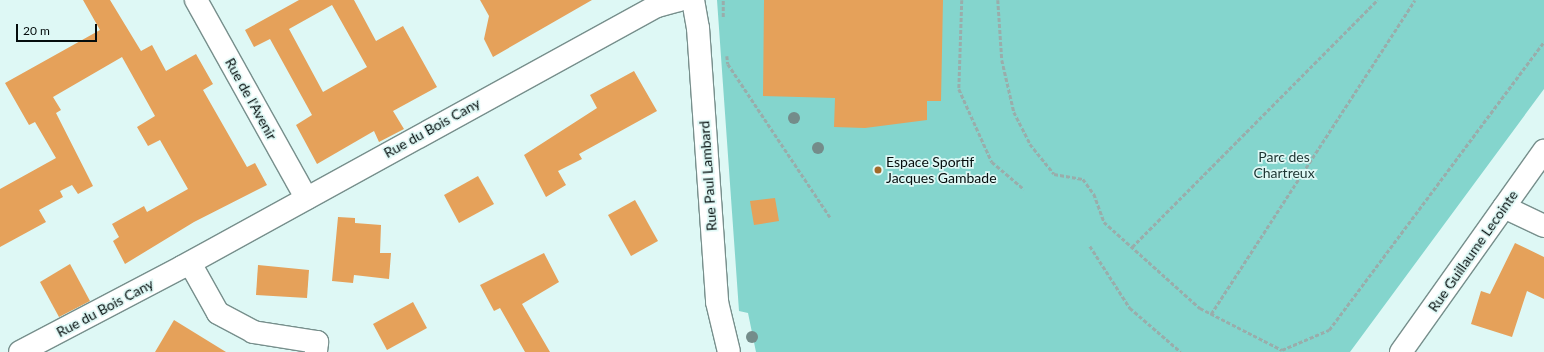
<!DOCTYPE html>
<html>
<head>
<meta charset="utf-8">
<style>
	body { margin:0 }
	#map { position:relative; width:1544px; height:352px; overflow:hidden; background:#def8f5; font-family:Lato,sans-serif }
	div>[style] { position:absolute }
	.green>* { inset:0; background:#84d5cd }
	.building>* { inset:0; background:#e5a15a }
	.path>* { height:2.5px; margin-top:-1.25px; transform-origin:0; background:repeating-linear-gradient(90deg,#99adab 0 4px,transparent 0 6px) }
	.roads { filter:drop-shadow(1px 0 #778f8c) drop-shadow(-1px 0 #778f8c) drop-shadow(0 1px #778f8c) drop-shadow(0 -1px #778f8c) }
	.minor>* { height:22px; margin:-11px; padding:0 11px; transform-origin:11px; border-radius:11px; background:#fff }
	.trees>* { width:12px; height:12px; margin:-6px; border-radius:50%; background:#748c8a }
	.dots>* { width:11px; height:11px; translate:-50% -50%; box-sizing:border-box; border:2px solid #def8f5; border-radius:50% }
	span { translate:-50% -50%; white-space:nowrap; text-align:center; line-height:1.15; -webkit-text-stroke:3.5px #def8f5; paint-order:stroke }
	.street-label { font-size:14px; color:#050d0d }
	.park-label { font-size:14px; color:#1d3432 }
	.poi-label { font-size:14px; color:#050d0d }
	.left { translate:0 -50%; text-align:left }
	.scale { position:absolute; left:16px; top:24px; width:81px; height:18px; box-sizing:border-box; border:2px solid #050d0d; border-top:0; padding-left:5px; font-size:12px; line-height:14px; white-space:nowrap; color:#050d0d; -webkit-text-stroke:3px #def8f5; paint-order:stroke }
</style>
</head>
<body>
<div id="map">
	<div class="green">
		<div style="clip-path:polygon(717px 0,1544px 0,1544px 89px,1350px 352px,756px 352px,748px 313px,739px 311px)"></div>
	</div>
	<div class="building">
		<div style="clip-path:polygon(83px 0,110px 0,141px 51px,152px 45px,166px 71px,196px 54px,213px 84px,203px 90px,247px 167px,255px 163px,267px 185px,194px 222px,125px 264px,113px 241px,119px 237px,112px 224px,144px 206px,147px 212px,188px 189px,160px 140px,148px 146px,137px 127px,155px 116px,122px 57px,53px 97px,61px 110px,56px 113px,93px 186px,78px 194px,72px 185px,60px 191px,63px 197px,39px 210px,46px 222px,0 247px,0 189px,56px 158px,35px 122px,29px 125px,5px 83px,100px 30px)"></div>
		<div style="clip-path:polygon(evenodd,299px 0,354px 0,376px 41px,403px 26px,437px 87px,393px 111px,404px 129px,379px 142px,374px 131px,317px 164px,296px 125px,312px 115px,270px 39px,254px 47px,245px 30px,299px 0,332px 5px,367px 67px,323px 92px,289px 29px,332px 5px)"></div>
		<div style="clip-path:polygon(480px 0,592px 0,493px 57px,484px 39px,489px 16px)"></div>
		<div style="clip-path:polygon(764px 0,943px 0,941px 101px,927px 101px,927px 120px,865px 128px,834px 127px,835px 98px,763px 96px)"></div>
		<div style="clip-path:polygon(634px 71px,657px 111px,579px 154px,582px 159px,558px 171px,566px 185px,546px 197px,524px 155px,597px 108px,590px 95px)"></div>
		<div style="clip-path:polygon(478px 176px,494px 204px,459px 223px,444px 195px)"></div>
		<div style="clip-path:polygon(775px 198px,779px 221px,754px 225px,750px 201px)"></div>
		<div style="clip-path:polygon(635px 200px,658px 241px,631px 256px,608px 215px)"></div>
		<div style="clip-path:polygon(338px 217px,355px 218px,355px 223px,381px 225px,380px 253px,391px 253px,389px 279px,354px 275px,353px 283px,332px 281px)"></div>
		<div style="clip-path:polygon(1515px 243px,1544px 257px,1544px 299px,1527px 291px,1512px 337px,1471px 324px,1481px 291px,1490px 294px)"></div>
		<div style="clip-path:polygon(544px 253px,559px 282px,522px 304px,550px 352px,525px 352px,500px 308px,494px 311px,480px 285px)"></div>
		<div style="clip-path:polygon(70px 264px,90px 301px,59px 317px,40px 282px)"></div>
		<div style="clip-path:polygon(258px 265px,309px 270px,307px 298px,256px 295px)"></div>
		<div style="clip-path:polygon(413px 302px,427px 328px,387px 350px,373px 324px)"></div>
		<div style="clip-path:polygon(174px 320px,226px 352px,155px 352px)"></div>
	</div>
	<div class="path">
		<div style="left:962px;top:0;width:89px;rotate:91.9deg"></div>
		<div style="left:959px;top:89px;width:80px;rotate:65.7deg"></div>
		<div style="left:992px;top:162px;width:42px;rotate:40.2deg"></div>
		<div style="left:998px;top:0;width:60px;rotate:86.2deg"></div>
		<div style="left:1002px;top:60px;width:53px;rotate:77deg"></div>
		<div style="left:1014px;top:112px;width:36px;rotate:63deg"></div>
		<div style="left:1030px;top:144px;width:38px;rotate:51deg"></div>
		<div style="left:1054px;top:174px;width:29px;rotate:10deg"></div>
		<div style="left:1083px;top:179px;width:19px;rotate:54deg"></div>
		<div style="left:1094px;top:194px;width:30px;rotate:70deg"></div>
		<div style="left:1104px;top:222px;width:129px;rotate:41.9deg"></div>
		<div style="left:1200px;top:308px;width:92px;rotate:27.1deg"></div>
		<div style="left:1282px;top:350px;width:51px;rotate:-23.1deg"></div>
		<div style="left:1329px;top:330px;width:359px;rotate:-53.3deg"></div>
		<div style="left:723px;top:17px;width:17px;rotate:-90deg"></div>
		<div style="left:727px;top:56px;width:8px;rotate:83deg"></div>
		<div style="left:728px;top:64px;width:184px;rotate:56.3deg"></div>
		<div style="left:1090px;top:246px;width:74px;rotate:57.2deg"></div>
		<div style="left:1130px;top:308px;width:67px;rotate:40.8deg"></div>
		<div style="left:1132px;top:247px;width:348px;rotate:-45.2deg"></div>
		<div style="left:1211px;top:314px;width:374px;rotate:-57deg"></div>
	</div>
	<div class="roads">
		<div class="minor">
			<div style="left:196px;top:0;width:227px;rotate:60.9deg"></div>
			<div style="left:693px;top:0;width:28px;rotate:80deg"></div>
			<div style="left:698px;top:28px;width:275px;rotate:86deg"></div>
			<div style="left:717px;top:302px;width:51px;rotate:76.5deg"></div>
			<div style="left:1504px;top:207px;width:44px;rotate:25.4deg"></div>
			<div style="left:190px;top:263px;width:57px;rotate:60.8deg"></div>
			<div style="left:218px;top:313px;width:40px;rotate:28deg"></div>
			<div style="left:253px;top:332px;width:65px;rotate:8.9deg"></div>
			<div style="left:317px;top:342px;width:10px;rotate:96deg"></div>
			<div style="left:20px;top:352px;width:183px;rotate:-27.7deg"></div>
			<div style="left:182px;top:267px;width:542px;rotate:-28.79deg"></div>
			<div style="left:657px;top:6px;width:23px;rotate:-15deg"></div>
			<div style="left:1401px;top:352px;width:247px;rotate:-54.6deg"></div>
		</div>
	</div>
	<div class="trees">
		<div style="left:794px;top:118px"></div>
		<div style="left:818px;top:148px"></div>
		<div style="left:752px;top:337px"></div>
	</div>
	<div class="dots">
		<div style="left:878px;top:170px;background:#a36a29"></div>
	</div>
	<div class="street-label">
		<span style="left:251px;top:99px;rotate:61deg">Rue de l'Avenir</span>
		<span style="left:432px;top:128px;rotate:-29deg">Rue du Bois Cany</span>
		<span style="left:708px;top:176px;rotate:-94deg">Rue Paul Lambard</span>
		<span style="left:1473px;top:251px;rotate:-55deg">Rue Guillaume Lecointe</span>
		<span style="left:105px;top:308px;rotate:-28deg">Rue du Bois Cany</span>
	</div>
	<div class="park-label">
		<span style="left:1284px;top:165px">Parc des<br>Chartreux</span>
	</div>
	<div class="poi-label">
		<span class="left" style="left:886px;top:170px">Espace Sportif<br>Jacques Gambade</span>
	</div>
	<div class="scale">20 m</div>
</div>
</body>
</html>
